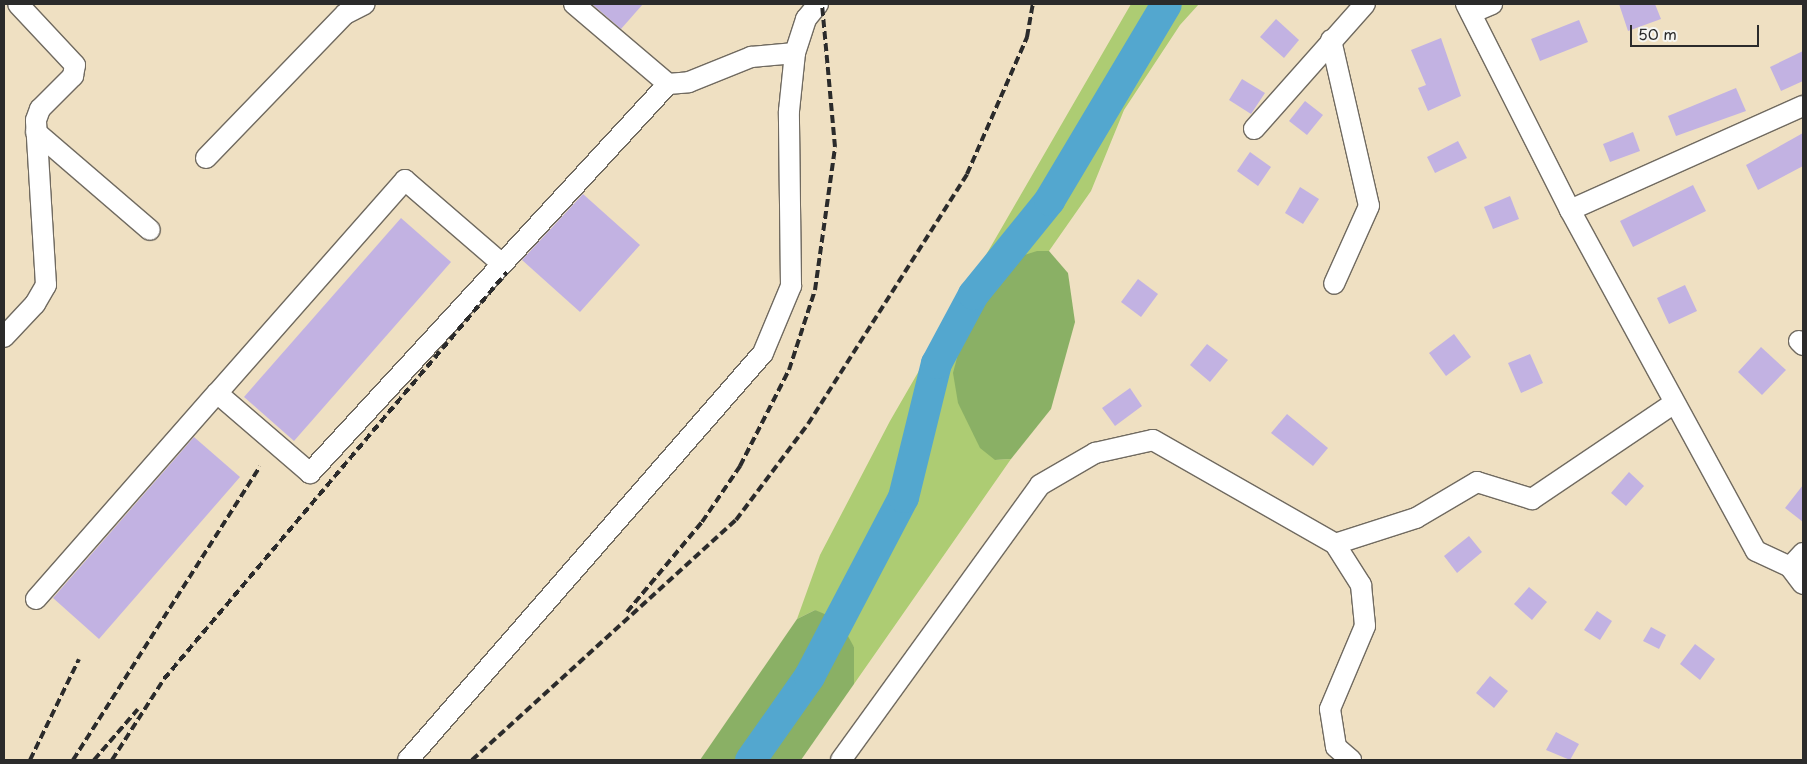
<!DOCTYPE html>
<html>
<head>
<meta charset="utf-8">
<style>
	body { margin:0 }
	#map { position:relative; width:1807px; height:764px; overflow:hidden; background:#efe0c2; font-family:"Playpen Sans",sans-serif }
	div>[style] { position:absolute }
	.green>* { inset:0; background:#adcc73 }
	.forest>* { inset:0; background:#8ab065 }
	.river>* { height:31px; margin:-15.5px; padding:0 15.5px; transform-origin:15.5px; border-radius:15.5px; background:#53a7cf }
	.building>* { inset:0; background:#c2b2e2 }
	.roads { filter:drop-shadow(1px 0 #706a60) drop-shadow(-1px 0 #706a60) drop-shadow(0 1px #706a60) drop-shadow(0 -1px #706a60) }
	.minor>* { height:20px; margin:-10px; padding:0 10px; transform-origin:10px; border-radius:10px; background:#fff }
	.rail>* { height:4px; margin-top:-2px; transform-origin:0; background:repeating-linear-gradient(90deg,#2b2b2b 0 8px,transparent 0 12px) }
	span { translate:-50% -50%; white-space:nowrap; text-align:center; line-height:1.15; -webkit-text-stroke:4.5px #f6f6f2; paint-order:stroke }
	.frame { position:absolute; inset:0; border:5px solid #2b2b2b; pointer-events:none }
	.scale { position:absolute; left:1630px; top:25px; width:129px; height:22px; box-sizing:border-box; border:2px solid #2b2b2b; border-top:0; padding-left:6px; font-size:15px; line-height:18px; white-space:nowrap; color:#2b2b2b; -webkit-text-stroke:4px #f6f6f2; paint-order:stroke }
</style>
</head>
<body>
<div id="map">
	<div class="green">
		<div style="clip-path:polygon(1131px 4px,1199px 4px,1180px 25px,1124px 110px,1091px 191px,1049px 251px,1037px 251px,995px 460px,1011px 459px,854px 684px,854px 647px,815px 610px,797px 619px,820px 555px,890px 421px)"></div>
	</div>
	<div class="forest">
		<div style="clip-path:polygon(1037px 251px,1049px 251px,1068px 273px,1075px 322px,1051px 409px,1011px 459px,995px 460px,980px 448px,958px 403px,953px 373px,964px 331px,994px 282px,1015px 258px)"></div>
		<div style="clip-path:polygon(815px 610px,839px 620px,854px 647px,854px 684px,801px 760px,700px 760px,797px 619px)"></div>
	</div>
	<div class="river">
		<div style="left:750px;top:760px;width:103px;rotate:-54.9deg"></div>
		<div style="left:809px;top:676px;width:202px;rotate:-62.3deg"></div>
		<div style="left:903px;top:497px;width:138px;rotate:-76.2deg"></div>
		<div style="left:936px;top:363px;width:78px;rotate:-61.8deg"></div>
		<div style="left:973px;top:294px;width:121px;rotate:-51deg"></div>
		<div style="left:1049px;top:200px;width:228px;rotate:-59.2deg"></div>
	</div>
	<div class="building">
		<div style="clip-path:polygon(592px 4px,643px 4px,621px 29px)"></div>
		<div style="clip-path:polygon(1619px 4px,1655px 4px,1661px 19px,1628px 31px)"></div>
		<div style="clip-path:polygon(1276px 19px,1299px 40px,1284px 58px,1260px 37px)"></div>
		<div style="clip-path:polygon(1579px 20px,1588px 42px,1540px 61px,1531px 39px)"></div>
		<div style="clip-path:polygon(1441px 38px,1461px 96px,1428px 111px,1418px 88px,1426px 85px,1411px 50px)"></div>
		<div style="clip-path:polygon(1803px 51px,1803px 81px,1781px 91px,1770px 67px)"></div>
		<div style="clip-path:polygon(1242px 79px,1265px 93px,1251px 114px,1229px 100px)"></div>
		<div style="clip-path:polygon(1736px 88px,1746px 111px,1676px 136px,1668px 116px)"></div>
		<div style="clip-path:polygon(1305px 101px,1323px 115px,1307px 135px,1289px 121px)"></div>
		<div style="clip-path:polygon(1633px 132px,1640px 151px,1610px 162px,1603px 144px)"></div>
		<div style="clip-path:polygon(1803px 133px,1803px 166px,1758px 190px,1746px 165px)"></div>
		<div style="clip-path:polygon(1458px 141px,1467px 158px,1435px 173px,1427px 157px)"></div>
		<div style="clip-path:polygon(1250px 152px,1271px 167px,1258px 186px,1237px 171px)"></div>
		<div style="clip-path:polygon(1693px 185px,1706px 211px,1633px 247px,1620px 221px)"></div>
		<div style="clip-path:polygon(1300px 187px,1319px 199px,1303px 224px,1285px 213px)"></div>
		<div style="clip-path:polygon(583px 194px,640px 245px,580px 312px,522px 260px)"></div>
		<div style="clip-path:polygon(1510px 196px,1519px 219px,1493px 229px,1484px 207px)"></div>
		<div style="clip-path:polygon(401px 218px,451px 262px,294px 441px,244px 397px)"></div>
		<div style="clip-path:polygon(1138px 279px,1158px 294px,1141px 317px,1121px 302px)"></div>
		<div style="clip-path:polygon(1685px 285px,1697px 311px,1669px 324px,1657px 298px)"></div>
		<div style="clip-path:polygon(1454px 334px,1471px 357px,1446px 376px,1429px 353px)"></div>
		<div style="clip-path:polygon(1207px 344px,1228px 360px,1210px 382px,1190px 365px)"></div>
		<div style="clip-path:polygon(1761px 347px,1786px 370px,1762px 395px,1738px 372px)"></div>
		<div style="clip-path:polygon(1530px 354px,1543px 383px,1521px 393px,1508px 363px)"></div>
		<div style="clip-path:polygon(1130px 388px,1142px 406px,1115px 426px,1102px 408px)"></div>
		<div style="clip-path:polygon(1287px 414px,1328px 448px,1313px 466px,1271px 433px)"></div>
		<div style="clip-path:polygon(194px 437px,240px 477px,99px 639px,53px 598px)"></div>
		<div style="clip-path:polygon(1629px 472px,1644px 486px,1626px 506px,1611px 493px)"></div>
		<div style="clip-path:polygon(1803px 485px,1803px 522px,1785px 508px)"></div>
		<div style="clip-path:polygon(1469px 536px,1482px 552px,1457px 573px,1444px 556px)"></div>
		<div style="clip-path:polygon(1529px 587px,1547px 602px,1532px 620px,1514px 604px)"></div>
		<div style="clip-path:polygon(1597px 611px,1612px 621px,1600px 640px,1584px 630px)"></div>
		<div style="clip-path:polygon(1651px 627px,1666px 635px,1659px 649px,1643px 641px)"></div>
		<div style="clip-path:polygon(1695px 644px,1715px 659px,1700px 680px,1680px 664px)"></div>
		<div style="clip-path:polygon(1490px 676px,1508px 691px,1494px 708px,1476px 693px)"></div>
		<div style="clip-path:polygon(1556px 732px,1579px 744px,1570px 760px,1546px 750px)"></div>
	</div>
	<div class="roads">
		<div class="minor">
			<div style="left:574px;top:4px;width:123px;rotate:40.4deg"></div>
			<div style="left:668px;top:84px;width:21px;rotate:-5deg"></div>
			<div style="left:689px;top:82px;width:67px;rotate:-22deg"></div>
			<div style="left:751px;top:57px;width:44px;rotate:-5.2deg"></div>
			<div style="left:1466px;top:4px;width:231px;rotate:63.2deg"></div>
			<div style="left:1570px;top:210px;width:388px;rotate:61.4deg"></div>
			<div style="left:1756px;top:551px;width:38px;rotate:25deg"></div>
			<div style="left:1790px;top:567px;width:21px;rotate:53deg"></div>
			<div style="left:1471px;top:13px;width:23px;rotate:-23deg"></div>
			<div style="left:1331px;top:40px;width:170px;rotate:77.1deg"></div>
			<div style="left:1369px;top:206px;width:85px;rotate:114.2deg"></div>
			<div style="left:1254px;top:129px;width:167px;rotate:-48.4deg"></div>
			<div style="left:36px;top:132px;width:150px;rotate:40.7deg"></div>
			<div style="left:206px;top:158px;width:200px;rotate:-46deg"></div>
			<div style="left:345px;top:14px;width:22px;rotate:-27deg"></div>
			<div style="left:1570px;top:210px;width:255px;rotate:-24.1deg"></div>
			<div style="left:501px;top:263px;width:127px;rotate:-139.2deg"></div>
			<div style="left:405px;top:180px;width:284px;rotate:131.4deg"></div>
			<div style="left:217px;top:393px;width:123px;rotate:40.7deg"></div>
			<div style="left:310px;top:473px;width:529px;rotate:-47.38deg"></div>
			<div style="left:4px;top:337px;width:45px;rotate:-46.8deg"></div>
			<div style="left:35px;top:304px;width:22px;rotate:-60deg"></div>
			<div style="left:46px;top:285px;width:165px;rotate:-93.5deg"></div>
			<div style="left:36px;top:120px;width:12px;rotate:-70deg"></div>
			<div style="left:40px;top:109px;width:47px;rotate:-45deg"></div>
			<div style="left:73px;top:76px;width:11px;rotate:-80deg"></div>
			<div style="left:75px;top:65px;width:83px;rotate:-133.1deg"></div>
			<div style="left:1799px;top:341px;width:6px;rotate:45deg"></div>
			<div style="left:1335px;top:544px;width:85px;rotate:-17.8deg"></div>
			<div style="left:1416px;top:518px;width:71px;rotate:-30.5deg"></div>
			<div style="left:1477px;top:482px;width:58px;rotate:17.2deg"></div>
			<div style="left:1532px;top:499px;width:170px;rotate:-34deg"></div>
			<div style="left:1790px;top:567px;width:19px;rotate:-47deg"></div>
			<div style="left:36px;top:599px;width:274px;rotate:-48.7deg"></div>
			<div style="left:408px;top:760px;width:540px;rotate:-48.9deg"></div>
			<div style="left:763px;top:353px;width:73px;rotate:-67.3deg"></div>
			<div style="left:791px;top:286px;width:175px;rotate:-90.7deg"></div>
			<div style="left:789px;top:111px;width:58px;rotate:-84.1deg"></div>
			<div style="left:795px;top:53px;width:36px;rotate:-72deg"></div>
			<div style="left:806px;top:19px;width:19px;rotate:-51deg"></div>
			<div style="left:841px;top:760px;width:339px;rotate:-54.1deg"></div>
			<div style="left:1040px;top:485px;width:64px;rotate:-30.2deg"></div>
			<div style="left:1095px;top:453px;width:59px;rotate:-12.6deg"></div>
			<div style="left:1153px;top:440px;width:210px;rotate:29.7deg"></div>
			<div style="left:1335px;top:544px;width:49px;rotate:57.6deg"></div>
			<div style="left:1361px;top:585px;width:41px;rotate:84.4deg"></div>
			<div style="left:1365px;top:626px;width:90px;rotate:112.9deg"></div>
			<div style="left:1330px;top:709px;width:38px;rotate:81deg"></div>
			<div style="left:1336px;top:747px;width:20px;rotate:41deg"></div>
		</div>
	</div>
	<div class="rail">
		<div style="left:627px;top:612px;width:117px;rotate:-50.2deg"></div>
		<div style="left:702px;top:522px;width:68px;rotate:-55.8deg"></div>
		<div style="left:740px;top:466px;width:108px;rotate:-63deg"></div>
		<div style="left:789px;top:370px;width:84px;rotate:-72deg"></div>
		<div style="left:815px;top:290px;width:144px;rotate:-82deg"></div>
		<div style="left:835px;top:147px;width:144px;rotate:-95.2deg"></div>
		<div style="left:30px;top:760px;width:112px;rotate:-64.1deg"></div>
		<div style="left:73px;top:760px;width:348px;rotate:-57.5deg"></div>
		<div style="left:94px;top:760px;width:67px;rotate:-49.2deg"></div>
		<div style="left:112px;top:760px;width:96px;rotate:-57.3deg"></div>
		<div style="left:164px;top:679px;width:532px;rotate:-49.88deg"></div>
		<div style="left:472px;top:760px;width:357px;rotate:-42.3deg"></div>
		<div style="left:736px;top:520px;width:120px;rotate:-53.1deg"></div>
		<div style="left:808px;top:424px;width:296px;rotate:-57.5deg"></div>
		<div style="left:967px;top:174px;width:150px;rotate:-66.3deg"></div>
		<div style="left:1027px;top:37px;width:34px;rotate:-80deg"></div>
	</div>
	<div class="frame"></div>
	<div class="scale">50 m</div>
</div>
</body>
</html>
